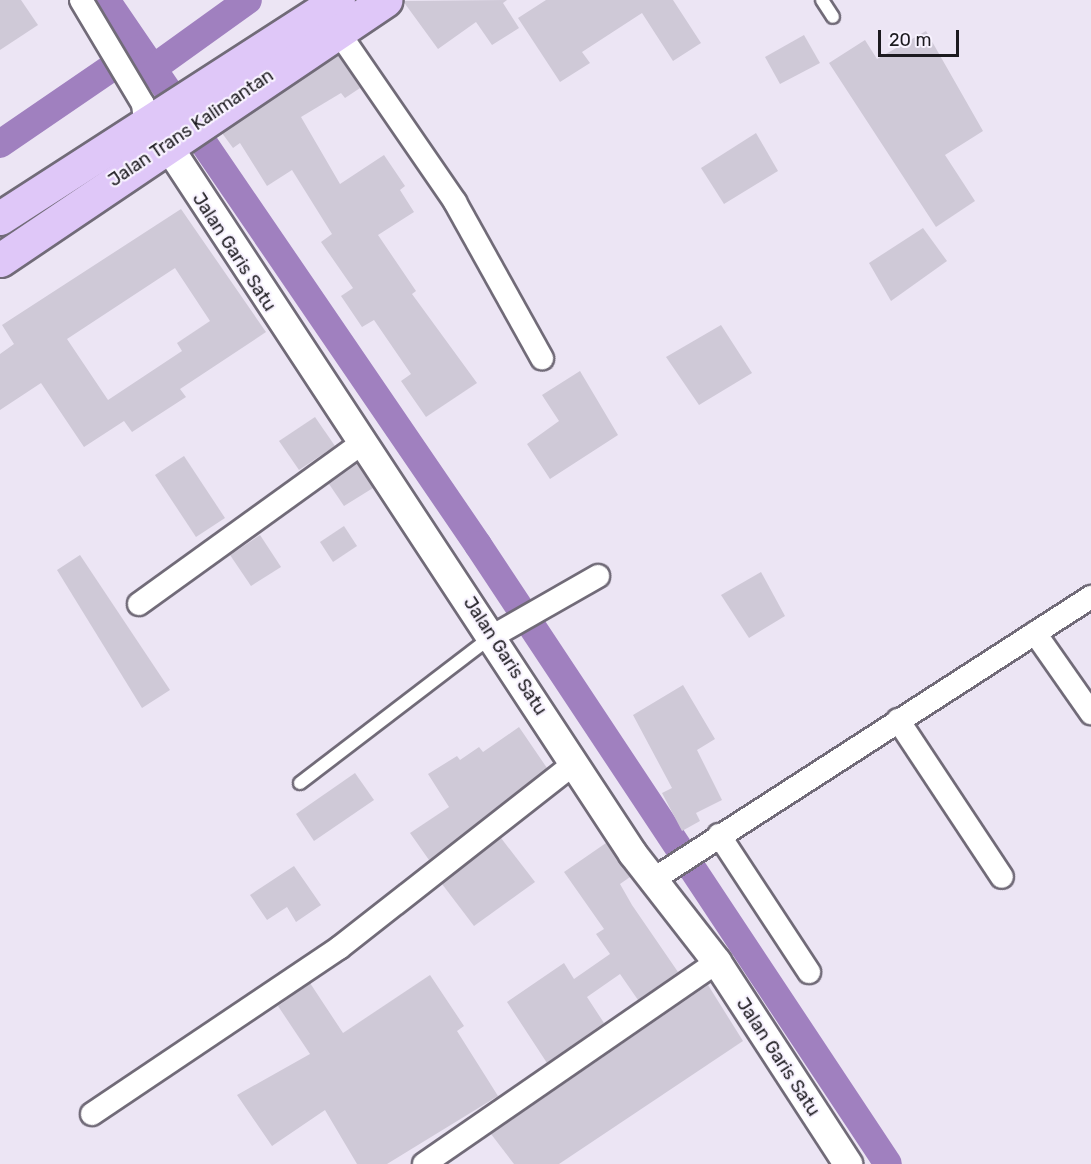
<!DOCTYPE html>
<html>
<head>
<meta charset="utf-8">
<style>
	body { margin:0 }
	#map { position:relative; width:1091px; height:1164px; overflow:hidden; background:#ece5f4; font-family:Rubik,sans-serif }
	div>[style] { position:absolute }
	.canal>* { height:28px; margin:-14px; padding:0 14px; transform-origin:14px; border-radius:14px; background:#a080bf }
	.building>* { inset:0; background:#cfc9d7 }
	.roads { filter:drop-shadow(2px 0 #716b78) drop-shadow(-2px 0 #716b78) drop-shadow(0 2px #716b78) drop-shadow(0 -2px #716b78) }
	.service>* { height:12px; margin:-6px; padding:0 6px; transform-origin:6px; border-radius:6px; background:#fff }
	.minor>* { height:22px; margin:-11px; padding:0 11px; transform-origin:11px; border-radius:11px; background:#fff }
	.tertiary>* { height:28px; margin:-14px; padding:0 14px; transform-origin:14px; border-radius:14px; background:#fff }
	.trunk>* { height:33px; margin:-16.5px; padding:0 16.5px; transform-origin:16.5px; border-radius:16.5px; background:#dfc7f8 }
	span { translate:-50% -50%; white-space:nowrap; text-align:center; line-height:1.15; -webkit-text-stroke:4.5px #f8f3ff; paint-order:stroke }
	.street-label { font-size:18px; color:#1c1a1f }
	.scale { position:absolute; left:878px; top:30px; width:81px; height:27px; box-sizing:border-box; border:3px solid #1c1a1f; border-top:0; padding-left:8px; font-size:18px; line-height:21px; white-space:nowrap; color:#1c1a1f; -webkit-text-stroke:4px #f8f3ff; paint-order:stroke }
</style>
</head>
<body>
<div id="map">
	<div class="canal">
		<div style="left:106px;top:0;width:660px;rotate:55.68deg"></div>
		<div style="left:478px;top:545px;width:742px;rotate:56.48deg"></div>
		<div style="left:152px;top:69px;width:118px;rotate:-35.7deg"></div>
		<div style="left:0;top:144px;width:168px;rotate:-34.4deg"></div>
	</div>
	<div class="building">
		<div style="clip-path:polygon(0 0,21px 0,38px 25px,0 50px)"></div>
		<div style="clip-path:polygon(507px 0,503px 3px,519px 28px,492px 45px,476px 22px,438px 49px,403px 1px)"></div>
		<div style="clip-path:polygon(546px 0,673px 0,701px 43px,673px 61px,642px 13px,582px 52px,590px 63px,560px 82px,518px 18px)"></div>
		<div style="clip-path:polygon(926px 31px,983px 131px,945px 155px,975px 201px,936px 227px,829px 63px,865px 40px,877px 59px)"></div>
		<div style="clip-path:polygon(804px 35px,820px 63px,780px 84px,765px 57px)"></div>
		<div style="clip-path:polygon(338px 55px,360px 88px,345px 98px,341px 93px,301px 117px,340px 184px,384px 155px,405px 186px,400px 190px,414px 212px,378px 235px,416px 291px,412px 294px,477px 383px,426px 417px,401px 381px,411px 374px,374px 320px,362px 327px,341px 296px,353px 288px,321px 242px,332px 234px,292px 170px,267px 186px,240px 143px,233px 148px,222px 133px)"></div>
		<div style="clip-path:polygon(756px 133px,778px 171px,724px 204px,701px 168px)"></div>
		<div style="clip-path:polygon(evenodd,181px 209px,266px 332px,180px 389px,186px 397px,132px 432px,124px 421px,84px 447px,41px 383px,0 410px,0 354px,14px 344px,2px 325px,181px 209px,175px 268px,210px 321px,177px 343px,182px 351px,108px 400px,67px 339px,175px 268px)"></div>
		<div style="clip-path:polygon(923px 228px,947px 261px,891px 301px,869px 263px)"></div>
		<div style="clip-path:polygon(721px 325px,752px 373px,699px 405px,666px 357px)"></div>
		<div style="clip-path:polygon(580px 371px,618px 435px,550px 479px,527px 444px,559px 421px,542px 395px)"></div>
		<div style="clip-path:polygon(315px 417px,335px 446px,299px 470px,279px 441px)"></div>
		<div style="clip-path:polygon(184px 456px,225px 518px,196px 537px,155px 475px)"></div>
		<div style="clip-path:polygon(357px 464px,373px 488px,344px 506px,329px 484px)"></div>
		<div style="clip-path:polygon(344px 526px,357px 546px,333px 562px,320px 542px)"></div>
		<div style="clip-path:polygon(260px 535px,281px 567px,251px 586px,230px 555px)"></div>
		<div style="clip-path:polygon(80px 555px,170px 690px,142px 708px,57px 570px)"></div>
		<div style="clip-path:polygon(761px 572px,785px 616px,749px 638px,721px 595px)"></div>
		<div style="clip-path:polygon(683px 685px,715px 739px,697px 750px,722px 800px,696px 813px,700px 821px,682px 831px,662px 793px,672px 788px,633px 715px)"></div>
		<div style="clip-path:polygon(519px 727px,547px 768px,429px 860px,410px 833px,449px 807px,428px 774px,457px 756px,460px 760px,479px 747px,483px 752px)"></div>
		<div style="clip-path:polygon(355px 773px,374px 800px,314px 841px,296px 814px)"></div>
		<div style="clip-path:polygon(501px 838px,535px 882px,474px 926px,442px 884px)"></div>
		<div style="clip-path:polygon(606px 843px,630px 877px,620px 884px,632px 905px,678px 972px,638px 1000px,620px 974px,587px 997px,604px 1023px,547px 1063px,507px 1002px,564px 963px,574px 979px,610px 954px,596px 934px,604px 929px,564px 872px)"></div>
		<div style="clip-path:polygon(294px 866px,321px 905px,296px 922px,287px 907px,267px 920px,250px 895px)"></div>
		<div style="clip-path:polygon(430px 975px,464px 1026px,457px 1031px,498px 1096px,387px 1164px,357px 1164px,325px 1110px,272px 1146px,237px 1095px,310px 1054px,278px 1006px,310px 983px,343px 1033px)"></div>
		<div style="clip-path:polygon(708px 985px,743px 1041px,559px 1164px,514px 1164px,491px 1134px)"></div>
	</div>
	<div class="roads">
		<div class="service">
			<div style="left:822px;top:0;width:20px;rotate:57deg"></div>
			<div style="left:300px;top:783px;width:242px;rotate:-37.4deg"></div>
		</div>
		<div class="minor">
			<div style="left:81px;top:0;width:121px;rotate:59.2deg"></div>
			<div style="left:143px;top:104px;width:16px;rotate:83deg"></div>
			<div style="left:337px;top:30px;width:209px;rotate:55.5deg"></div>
			<div style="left:455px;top:202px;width:179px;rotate:60.9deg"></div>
			<div style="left:139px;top:604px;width:274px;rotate:-35.8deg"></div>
			<div style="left:1035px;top:633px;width:98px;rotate:55deg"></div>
			<div style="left:493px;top:636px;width:121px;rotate:-29.7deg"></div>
			<div style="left:898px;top:720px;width:188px;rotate:56.5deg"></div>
			<div style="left:719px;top:835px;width:164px;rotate:56.7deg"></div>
			<div style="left:651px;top:881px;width:524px;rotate:-32.84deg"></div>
			<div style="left:92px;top:1114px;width:298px;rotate:-33.9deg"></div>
			<div style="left:339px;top:948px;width:300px;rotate:-38.1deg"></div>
			<div style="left:424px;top:1164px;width:356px;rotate:-34.6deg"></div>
		</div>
		<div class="tertiary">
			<div style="left:166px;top:143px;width:851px;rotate:56.7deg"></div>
			<div style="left:633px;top:854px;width:137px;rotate:52.1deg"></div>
			<div style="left:717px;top:962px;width:241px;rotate:57deg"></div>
		</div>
		<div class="trunk">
			<div style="left:0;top:218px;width:402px;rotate:-32.8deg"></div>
			<div style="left:0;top:260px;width:465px;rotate:-34deg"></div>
		</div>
	</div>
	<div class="street-label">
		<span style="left:191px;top:128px;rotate:-34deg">Jalan Trans Kalimantan</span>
		<span style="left:234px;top:252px;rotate:57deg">Jalan Garis Satu</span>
		<span style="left:505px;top:656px;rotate:57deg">Jalan Garis Satu</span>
		<span style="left:778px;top:1057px;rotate:57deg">Jalan Garis Satu</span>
	</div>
	<div class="scale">20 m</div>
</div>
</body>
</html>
